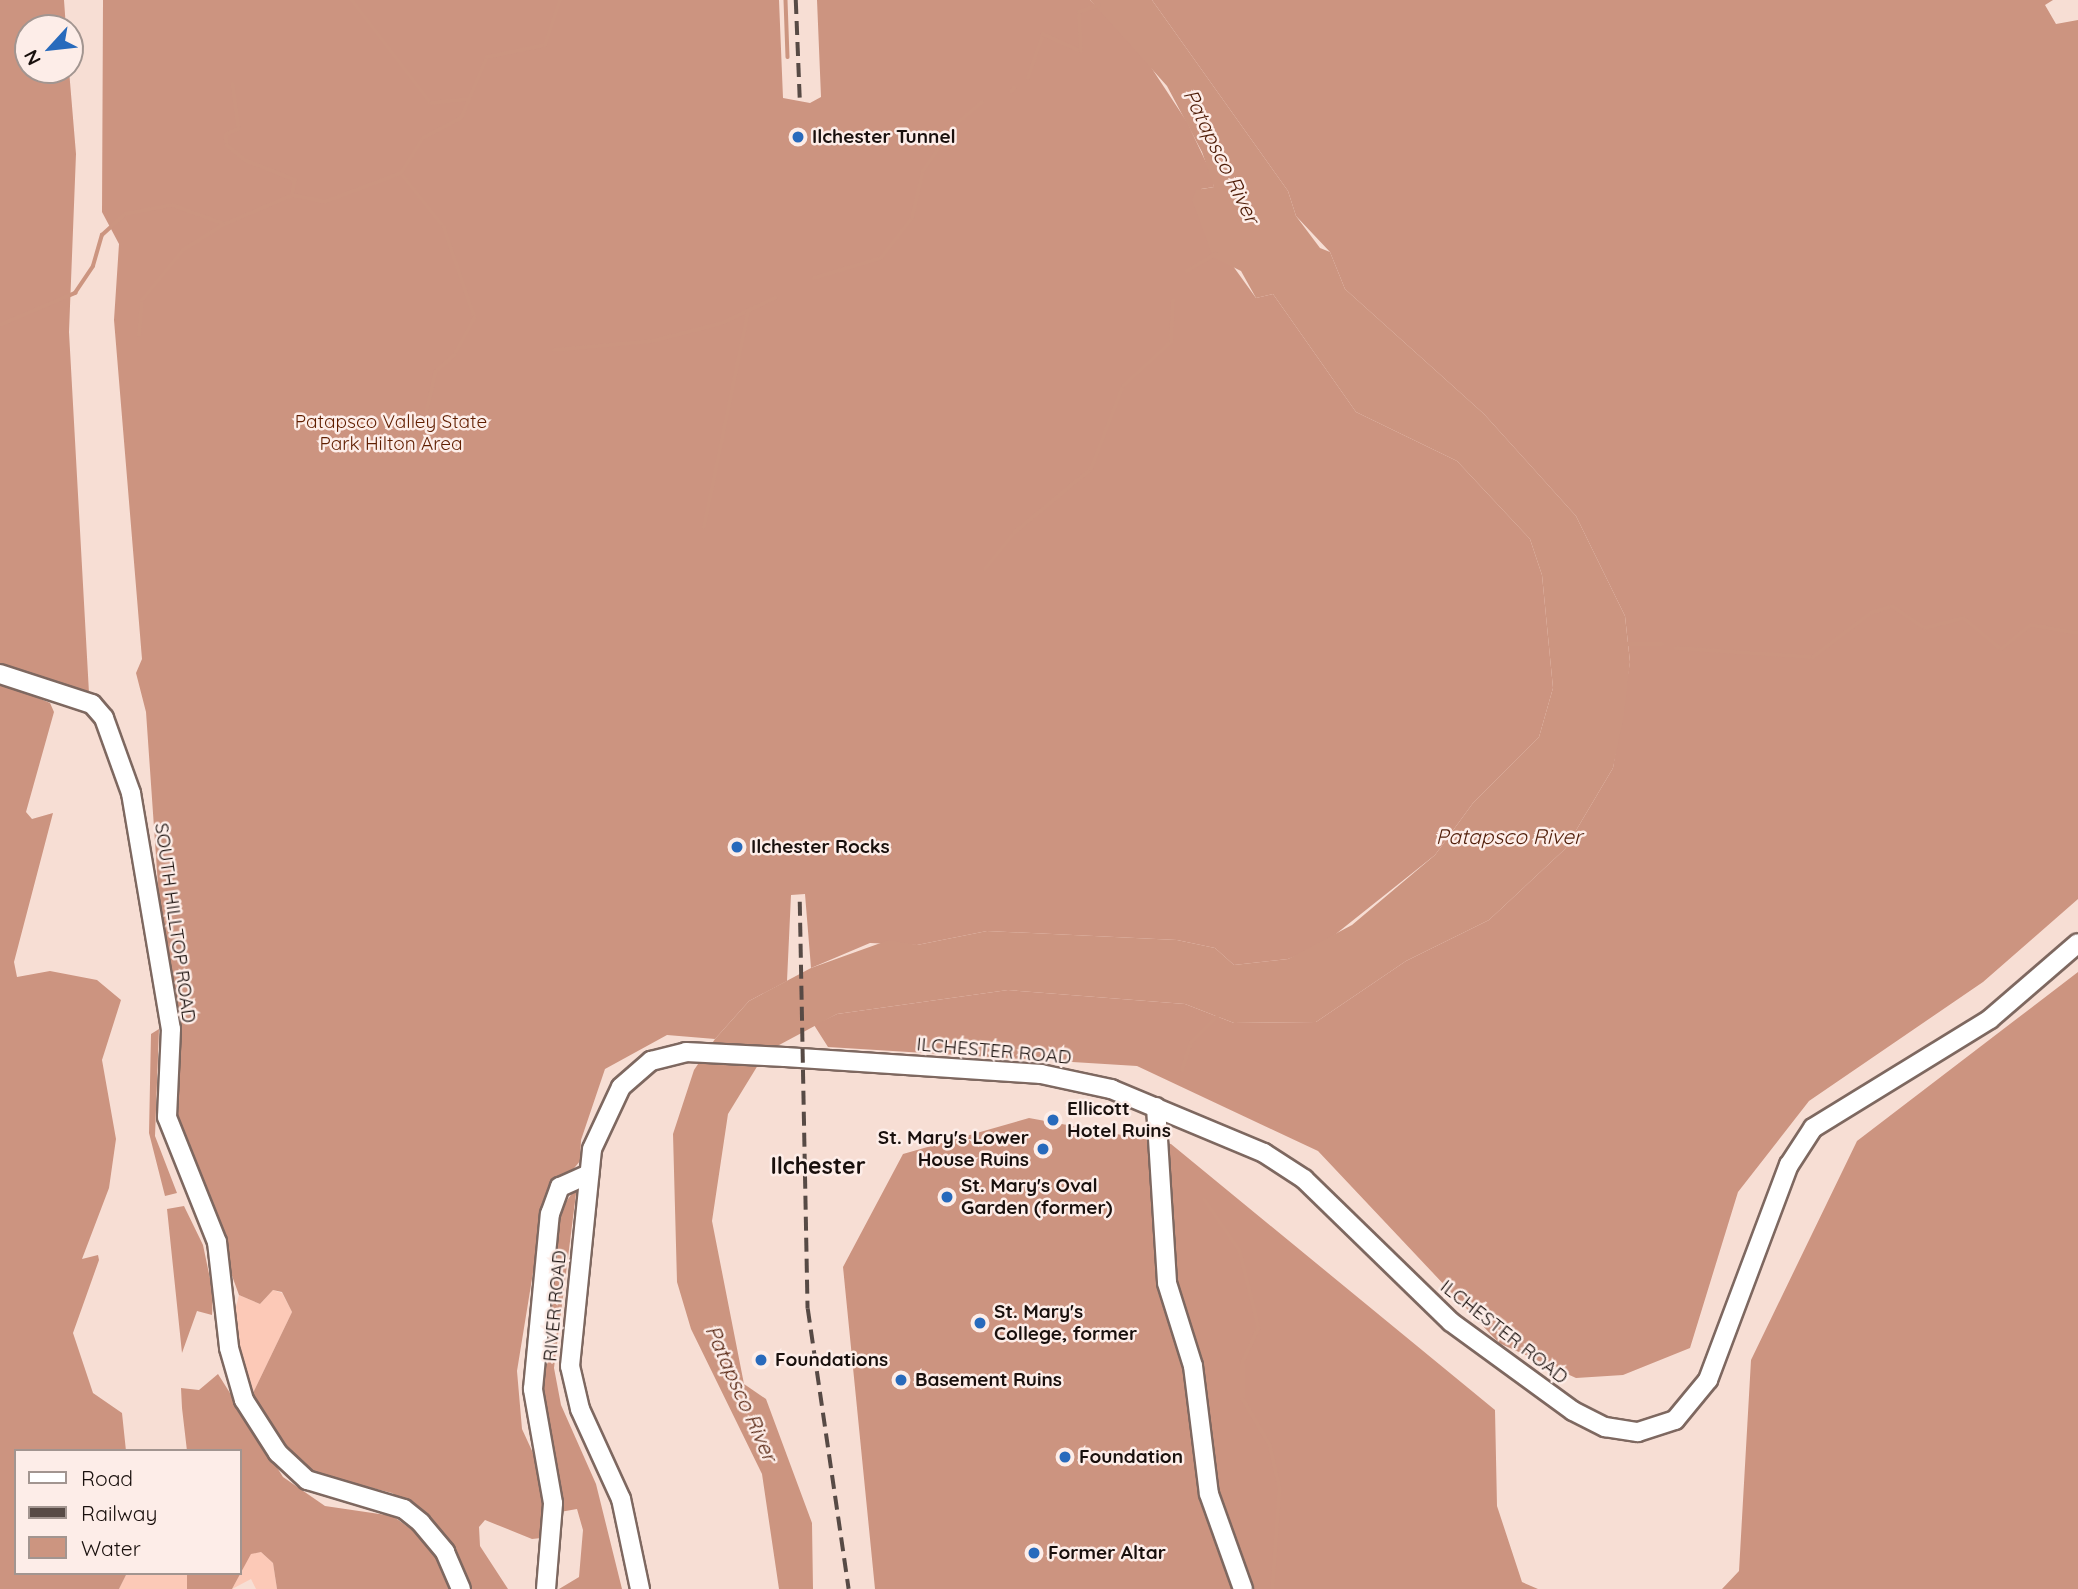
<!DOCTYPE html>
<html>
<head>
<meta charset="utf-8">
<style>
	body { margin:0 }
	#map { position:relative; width:2078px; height:1589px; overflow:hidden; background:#f7ded4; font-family:Quicksand,sans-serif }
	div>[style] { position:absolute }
	.green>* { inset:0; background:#fcc9b7 }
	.forest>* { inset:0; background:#cc9480 }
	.water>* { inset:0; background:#cc9580 }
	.stream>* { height:3.5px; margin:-1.75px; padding:0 1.75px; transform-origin:1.75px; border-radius:1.75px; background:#cc9580 }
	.roads { filter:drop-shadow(2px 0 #7e6860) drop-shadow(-2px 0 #7e6860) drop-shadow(0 2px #7e6860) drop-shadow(0 -2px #7e6860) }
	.minor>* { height:18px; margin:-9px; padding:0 9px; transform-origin:9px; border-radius:9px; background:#fff }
	.rail>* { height:3.5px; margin-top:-1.75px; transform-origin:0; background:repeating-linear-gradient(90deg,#574a45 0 14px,transparent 0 21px) }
	.dots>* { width:19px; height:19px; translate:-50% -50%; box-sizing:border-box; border:4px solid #fdede8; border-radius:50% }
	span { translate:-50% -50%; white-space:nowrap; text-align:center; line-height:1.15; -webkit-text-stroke:5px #fdede8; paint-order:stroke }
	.poi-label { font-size:19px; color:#19100d; font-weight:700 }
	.left { translate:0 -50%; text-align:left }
	.right { translate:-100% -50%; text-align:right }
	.park-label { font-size:19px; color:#601e00 }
	.street-label { font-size:19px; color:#19100d }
	.water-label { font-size:21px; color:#501d08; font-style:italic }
	.quarter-label { font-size:23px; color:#19100d; font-weight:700 }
	.legend { position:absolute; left:14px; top:1449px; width:228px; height:126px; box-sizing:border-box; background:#fdede8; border:2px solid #a29590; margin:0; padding:9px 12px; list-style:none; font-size:21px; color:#19100d }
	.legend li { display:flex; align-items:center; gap:14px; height:35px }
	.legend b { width:35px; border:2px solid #a29590 }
	.north { position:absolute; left:14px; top:14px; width:70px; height:70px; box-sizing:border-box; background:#fdede8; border:2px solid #a29590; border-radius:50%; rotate:243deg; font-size:19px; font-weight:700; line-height:28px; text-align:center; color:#19100d }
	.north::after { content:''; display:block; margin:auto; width:24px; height:32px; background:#286abc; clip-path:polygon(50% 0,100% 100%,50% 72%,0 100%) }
</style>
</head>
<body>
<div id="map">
	<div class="green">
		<div style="clip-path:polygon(273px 1290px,282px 1293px,292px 1312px,253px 1393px,242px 1371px,233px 1319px,239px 1295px,260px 1304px)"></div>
		<div style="clip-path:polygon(261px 1552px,273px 1563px,277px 1589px,256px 1589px,251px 1579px,232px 1589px,251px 1553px)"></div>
		<div style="clip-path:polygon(127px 1573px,187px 1573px,187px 1589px,119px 1589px)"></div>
	</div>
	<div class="forest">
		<div style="clip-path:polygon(0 0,64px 0,66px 28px,28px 28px,28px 70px,69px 70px,76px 154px,69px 332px,89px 693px,0 668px)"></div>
		<div style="clip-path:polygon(103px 0,779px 0,783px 98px,810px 103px,821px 97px,817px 0,1090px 0,1141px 52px,1187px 122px,1212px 175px,1214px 187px,1201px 189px,1233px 266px,1256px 298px,1273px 294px,1356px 412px,1457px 461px,1530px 539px,1542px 575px,1553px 688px,1539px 737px,1473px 803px,1435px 855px,1322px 945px,1288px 959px,1234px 965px,1215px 948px,1177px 940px,987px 931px,917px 945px,870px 943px,811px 968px,805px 894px,791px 895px,787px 981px,749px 1001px,715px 1039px,667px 1035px,605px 1069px,581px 1140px,580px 1161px,544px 1205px,517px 1371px,522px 1429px,544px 1477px,551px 1537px,532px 1539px,485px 1520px,479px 1527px,480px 1546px,508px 1589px,470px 1589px,459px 1561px,423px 1512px,392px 1493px,313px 1473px,267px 1425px,253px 1393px,292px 1312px,282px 1292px,273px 1290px,260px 1304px,239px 1295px,174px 1116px,146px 712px,136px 673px,142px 659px,114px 320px,119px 244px,102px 212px)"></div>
		<div style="clip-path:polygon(1152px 0,2053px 0,2045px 5px,2056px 24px,2078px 20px,2078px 899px,1983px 982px,1809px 1101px,1738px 1192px,1690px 1348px,1623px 1375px,1576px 1378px,1499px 1343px,1318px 1151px,1137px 1066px,828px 1047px,814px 1025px,837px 1014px,1008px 990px,1185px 1004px,1234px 1023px,1316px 1022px,1406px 961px,1489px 920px,1565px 849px,1613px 768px,1630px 662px,1625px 616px,1576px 516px,1484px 414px,1345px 289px,1330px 252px,1296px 216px,1288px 191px)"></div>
		<div style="clip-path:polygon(0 682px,50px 703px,54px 712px,26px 812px,32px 819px,53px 813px,14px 962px,17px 977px,50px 971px,97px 980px,121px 1000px,102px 1060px,116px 1139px,109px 1188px,82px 1259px,98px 1255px,99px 1260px,73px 1333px,93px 1393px,122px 1413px,126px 1451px,16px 1451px,16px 1573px,127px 1573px,119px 1589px,0 1589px)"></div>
		<div style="clip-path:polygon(2078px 972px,2078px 1589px,1722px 1589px,1739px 1571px,1751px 1360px,1857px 1141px)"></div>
		<div style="clip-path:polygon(159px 1029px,155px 1136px,177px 1193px,165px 1196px,149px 1133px,151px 1034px)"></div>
		<div style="clip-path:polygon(1029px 1118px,1171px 1144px,1495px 1410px,1497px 1506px,1522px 1582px,1538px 1589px,875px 1589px,843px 1267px,903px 1154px)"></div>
		<div style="clip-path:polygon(577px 1186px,554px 1368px,561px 1405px,596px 1484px,622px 1589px,559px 1589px,579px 1577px,583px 1530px,577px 1509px,560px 1512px,537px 1394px,557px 1215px)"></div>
		<div style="clip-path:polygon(184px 1206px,203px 1245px,213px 1293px,212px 1315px,197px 1311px,182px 1353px,167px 1209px)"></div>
		<div style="clip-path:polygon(218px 1374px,283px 1477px,325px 1506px,393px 1516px,428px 1542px,453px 1589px,277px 1589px,273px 1563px,261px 1552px,251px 1554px,232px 1589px,187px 1589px,187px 1573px,240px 1573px,240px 1451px,187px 1451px,182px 1408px,181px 1388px,199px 1390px)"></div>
	</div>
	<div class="water">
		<div style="clip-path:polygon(1090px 0,1152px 0,1288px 191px,1296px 216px,1320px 248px,1330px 252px,1345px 289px,1484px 414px,1576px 516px,1625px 616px,1630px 662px,1624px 715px,1613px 768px,1565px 849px,1489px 920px,1406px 961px,1316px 1022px,1234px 1023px,1185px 1004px,1008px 990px,837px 1014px,766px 1052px,728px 1114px,712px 1221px,744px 1384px,766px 1399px,812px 1523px,813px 1589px,779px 1589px,762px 1474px,691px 1329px,677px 1282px,673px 1134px,694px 1070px,715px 1039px,749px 1001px,811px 968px,889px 940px,917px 945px,987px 931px,1177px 940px,1215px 948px,1234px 965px,1288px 959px,1352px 925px,1435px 855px,1473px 803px,1539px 737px,1553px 688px,1542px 575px,1530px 539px,1457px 461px,1356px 412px,1273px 294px,1256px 298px,1241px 271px,1213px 257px,1192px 200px,1196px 190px,1214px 187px,1202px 152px,1167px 86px)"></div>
	</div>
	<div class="stream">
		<div style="left:352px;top:0;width:130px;rotate:52.5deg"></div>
		<div style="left:431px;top:103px;width:39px;rotate:-6deg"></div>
		<div style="left:786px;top:0;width:57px;rotate:88deg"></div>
		<div style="left:1028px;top:78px;width:46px;rotate:-71.2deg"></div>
		<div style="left:1043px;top:34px;width:42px;rotate:24.1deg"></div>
		<div style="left:1081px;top:51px;width:39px;rotate:-93deg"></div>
		<div style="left:1079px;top:12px;width:21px;rotate:-19deg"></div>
		<div style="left:233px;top:84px;width:45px;rotate:82.4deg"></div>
		<div style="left:239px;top:129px;width:14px;rotate:155deg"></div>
		<div style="left:226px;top:135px;width:10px;rotate:84deg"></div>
		<div style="left:227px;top:145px;width:23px;rotate:40deg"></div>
		<div style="left:245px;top:160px;width:54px;rotate:21.8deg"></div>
		<div style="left:295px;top:180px;width:15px;rotate:98deg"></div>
		<div style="left:1011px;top:92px;width:5px;rotate:-53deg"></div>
		<div style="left:401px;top:173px;width:69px;rotate:51.5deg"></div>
		<div style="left:444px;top:227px;width:96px;rotate:71.2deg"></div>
		<div style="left:475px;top:318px;width:42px;rotate:118.4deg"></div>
		<div style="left:455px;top:355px;width:25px;rotate:138deg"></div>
		<div style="left:436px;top:372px;width:41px;rotate:102.7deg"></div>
		<div style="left:1187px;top:271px;width:33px;rotate:-31deg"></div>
		<div style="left:814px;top:278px;width:70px;rotate:-16.6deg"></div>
		<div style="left:881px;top:258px;width:51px;rotate:-52.2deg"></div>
		<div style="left:912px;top:218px;width:48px;rotate:-76.8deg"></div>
		<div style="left:923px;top:171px;width:56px;rotate:-55.2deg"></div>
		<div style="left:955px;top:125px;width:35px;rotate:-40deg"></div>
		<div style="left:0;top:325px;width:82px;rotate:-23.1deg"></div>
		<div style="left:75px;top:293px;width:32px;rotate:-56deg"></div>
		<div style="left:93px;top:266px;width:32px;rotate:-74deg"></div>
		<div style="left:102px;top:235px;width:31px;rotate:-42deg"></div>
		<div style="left:125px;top:214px;width:48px;rotate:-10.8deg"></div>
		<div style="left:172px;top:205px;width:56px;rotate:19.7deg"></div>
		<div style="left:225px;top:224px;width:74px;rotate:-23.1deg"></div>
		<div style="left:293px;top:195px;width:33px;rotate:12deg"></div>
		<div style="left:325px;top:202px;width:81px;rotate:-20.9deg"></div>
		<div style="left:401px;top:173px;width:41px;rotate:-57.8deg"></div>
		<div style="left:423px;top:138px;width:43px;rotate:-27.8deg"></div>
		<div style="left:461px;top:118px;width:66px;rotate:-66.9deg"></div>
		<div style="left:487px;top:57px;width:59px;rotate:-11.7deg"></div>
		<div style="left:545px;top:45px;width:47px;rotate:-71.6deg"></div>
		<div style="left:139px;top:335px;width:35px;rotate:-85deg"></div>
		<div style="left:142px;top:300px;width:65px;rotate:-50.6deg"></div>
		<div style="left:183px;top:250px;width:47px;rotate:-32deg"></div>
		<div style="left:554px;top:350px;width:99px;rotate:-5.2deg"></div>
		<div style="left:653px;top:341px;width:71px;rotate:-14.6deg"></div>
		<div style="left:722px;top:323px;width:59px;rotate:-25.3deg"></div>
		<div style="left:704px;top:527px;width:218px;rotate:-78.4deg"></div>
		<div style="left:985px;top:569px;width:46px;rotate:-51.1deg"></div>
		<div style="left:1014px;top:533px;width:100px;rotate:-39.7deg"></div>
		<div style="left:1091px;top:469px;width:89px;rotate:-68.9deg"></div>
		<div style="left:1123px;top:386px;width:65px;rotate:-42.5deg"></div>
		<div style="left:1171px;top:342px;width:41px;rotate:-87.2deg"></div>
		<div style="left:1626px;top:644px;width:36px"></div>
		<div style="left:1676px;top:648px;width:137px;rotate:3.8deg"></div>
		<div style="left:1813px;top:657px;width:73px;rotate:-37.2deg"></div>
		<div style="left:1871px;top:613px;width:22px;rotate:-18deg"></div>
		<div style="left:1892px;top:606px;width:40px;rotate:34deg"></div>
		<div style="left:1925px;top:628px;width:40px;rotate:-14.4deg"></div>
		<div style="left:1964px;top:618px;width:48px;rotate:40deg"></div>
		<div style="left:2001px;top:649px;width:38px;rotate:-39deg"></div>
		<div style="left:2031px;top:625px;width:48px;rotate:9.7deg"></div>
		<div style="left:1182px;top:1070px;width:28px;rotate:-72deg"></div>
		<div style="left:1191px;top:1043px;width:40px;rotate:-45deg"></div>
		<div style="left:1205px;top:1200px;width:62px;rotate:55.5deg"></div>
		<div style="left:1240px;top:1251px;width:79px;rotate:76.1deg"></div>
		<div style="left:1259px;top:1328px;width:38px;rotate:115deg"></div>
		<div style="left:1243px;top:1363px;width:36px;rotate:90deg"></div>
		<div style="left:1243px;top:1399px;width:53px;rotate:59.6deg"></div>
		<div style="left:1270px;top:1445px;width:44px;rotate:76.9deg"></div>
		<div style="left:1280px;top:1488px;width:101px;rotate:94deg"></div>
	</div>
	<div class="roads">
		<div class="minor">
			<div style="left:0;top:674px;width:97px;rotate:18.1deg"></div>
			<div style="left:92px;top:704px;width:18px;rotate:49deg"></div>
			<div style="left:104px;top:718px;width:80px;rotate:70.2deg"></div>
			<div style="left:131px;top:793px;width:239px;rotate:80.4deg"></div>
			<div style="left:171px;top:1029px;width:88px;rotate:92.6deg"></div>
			<div style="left:167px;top:1117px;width:135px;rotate:68.2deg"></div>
			<div style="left:217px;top:1242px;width:107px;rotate:83.5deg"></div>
			<div style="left:229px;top:1348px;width:54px;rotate:73.9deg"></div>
			<div style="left:244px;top:1400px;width:63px;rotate:57.3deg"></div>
			<div style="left:278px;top:1453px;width:40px;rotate:43deg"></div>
			<div style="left:307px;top:1480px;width:101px;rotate:16.6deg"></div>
			<div style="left:404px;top:1509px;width:22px;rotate:39deg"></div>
			<div style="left:421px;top:1523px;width:38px;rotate:50deg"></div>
			<div style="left:445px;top:1552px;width:40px;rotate:66.6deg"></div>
			<div style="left:1156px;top:1107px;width:176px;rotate:86.4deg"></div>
			<div style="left:1167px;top:1283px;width:87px;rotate:72.6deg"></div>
			<div style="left:1193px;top:1366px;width:129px;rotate:82.9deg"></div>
			<div style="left:1209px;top:1494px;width:101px;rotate:70.3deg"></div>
			<div style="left:546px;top:1589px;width:86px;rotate:-85.3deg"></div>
			<div style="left:553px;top:1503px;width:116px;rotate:-100deg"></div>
			<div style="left:533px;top:1389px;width:176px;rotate:-84.5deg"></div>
			<div style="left:550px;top:1214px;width:29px;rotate:-70deg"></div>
			<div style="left:560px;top:1187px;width:32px;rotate:-24deg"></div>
			<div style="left:640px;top:1589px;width:92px;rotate:-101.9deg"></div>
			<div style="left:621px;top:1499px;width:99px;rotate:-114.5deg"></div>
			<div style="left:580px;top:1409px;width:44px;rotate:-103.1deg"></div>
			<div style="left:570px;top:1366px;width:218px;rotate:-84.2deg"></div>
			<div style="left:592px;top:1149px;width:68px;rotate:-64.9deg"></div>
			<div style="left:621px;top:1087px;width:40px;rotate:-41deg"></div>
			<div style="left:651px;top:1061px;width:36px;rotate:-14deg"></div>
			<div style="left:686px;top:1052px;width:99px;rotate:2.9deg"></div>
			<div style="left:785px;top:1057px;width:257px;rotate:3.8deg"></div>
			<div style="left:1041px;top:1074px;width:72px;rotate:12.1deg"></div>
			<div style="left:1111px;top:1089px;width:166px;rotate:22.7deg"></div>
			<div style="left:1264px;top:1153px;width:48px;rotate:33deg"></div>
			<div style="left:1304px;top:1179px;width:205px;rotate:44.2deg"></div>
			<div style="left:1451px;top:1322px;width:151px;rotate:36.1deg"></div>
			<div style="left:1573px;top:1411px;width:36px;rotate:27deg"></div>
			<div style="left:1605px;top:1427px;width:33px;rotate:9deg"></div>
			<div style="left:1638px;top:1432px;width:39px;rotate:-18deg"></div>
			<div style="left:1675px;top:1420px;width:52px;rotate:-50.5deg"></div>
			<div style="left:1708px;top:1380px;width:230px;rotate:-69.4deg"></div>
			<div style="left:1789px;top:1165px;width:44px;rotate:-57deg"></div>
			<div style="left:1813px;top:1128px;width:208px;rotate:-31.6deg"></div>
			<div style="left:1990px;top:1019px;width:116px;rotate:-40.8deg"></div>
		</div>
	</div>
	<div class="rail">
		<div style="left:796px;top:0;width:98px;rotate:87.7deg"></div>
		<div style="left:800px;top:902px;width:407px;rotate:88.9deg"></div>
		<div style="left:808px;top:1309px;width:283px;rotate:81.7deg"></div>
	</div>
	<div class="dots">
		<div style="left:798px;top:137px;background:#286abc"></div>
		<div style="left:737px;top:847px;background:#286abc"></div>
		<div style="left:1053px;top:1120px;background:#286abc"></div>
		<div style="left:1043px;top:1149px;background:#286abc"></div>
		<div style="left:947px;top:1197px;background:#286abc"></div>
		<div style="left:980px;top:1323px;background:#286abc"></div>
		<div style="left:761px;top:1360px;background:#286abc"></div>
		<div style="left:901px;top:1380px;background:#286abc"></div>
		<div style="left:1065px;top:1457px;background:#286abc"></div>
		<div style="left:1034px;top:1553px;background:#286abc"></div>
	</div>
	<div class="poi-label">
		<span class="left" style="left:812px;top:137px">Ilchester Tunnel</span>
		<span class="left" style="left:751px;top:847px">Ilchester Rocks</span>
		<span class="left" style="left:1067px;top:1120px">Ellicott<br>Hotel Ruins</span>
		<span class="right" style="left:1029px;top:1149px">St. Mary's Lower<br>House Ruins</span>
		<span class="left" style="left:961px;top:1197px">St. Mary's Oval<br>Garden (former)</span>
		<span class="left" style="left:994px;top:1323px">St. Mary's<br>College, former</span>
		<span class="left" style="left:775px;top:1360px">Foundations</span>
		<span class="left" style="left:915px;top:1380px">Basement Ruins</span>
		<span class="left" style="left:1079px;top:1457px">Foundation</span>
		<span class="left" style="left:1048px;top:1553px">Former Altar</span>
	</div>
	<div class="park-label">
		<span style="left:391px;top:433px">Patapsco Valley State<br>Park Hilton Area</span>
	</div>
	<div class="street-label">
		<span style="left:175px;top:923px;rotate:82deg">SOUTH HILLTOP ROAD</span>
		<span style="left:994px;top:1051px;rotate:5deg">ILCHESTER ROAD</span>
		<span style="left:555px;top:1306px;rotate:-85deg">RIVER ROAD</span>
		<span style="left:1504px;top:1332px;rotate:38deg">ILCHESTER ROAD</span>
	</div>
	<div class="water-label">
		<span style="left:1222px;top:156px;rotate:64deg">Patapsco River</span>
		<span style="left:1509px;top:836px">Patapsco River</span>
		<span style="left:742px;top:1393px;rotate:66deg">Patapsco River</span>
	</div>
	<div class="quarter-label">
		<span style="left:818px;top:1166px">Ilchester</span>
	</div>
	<ul class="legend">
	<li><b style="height:9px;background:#fff"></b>Road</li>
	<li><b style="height:9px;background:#574a45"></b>Railway</li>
	<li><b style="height:19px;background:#cc9580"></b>Water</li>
	</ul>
	<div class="north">N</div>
</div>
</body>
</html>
